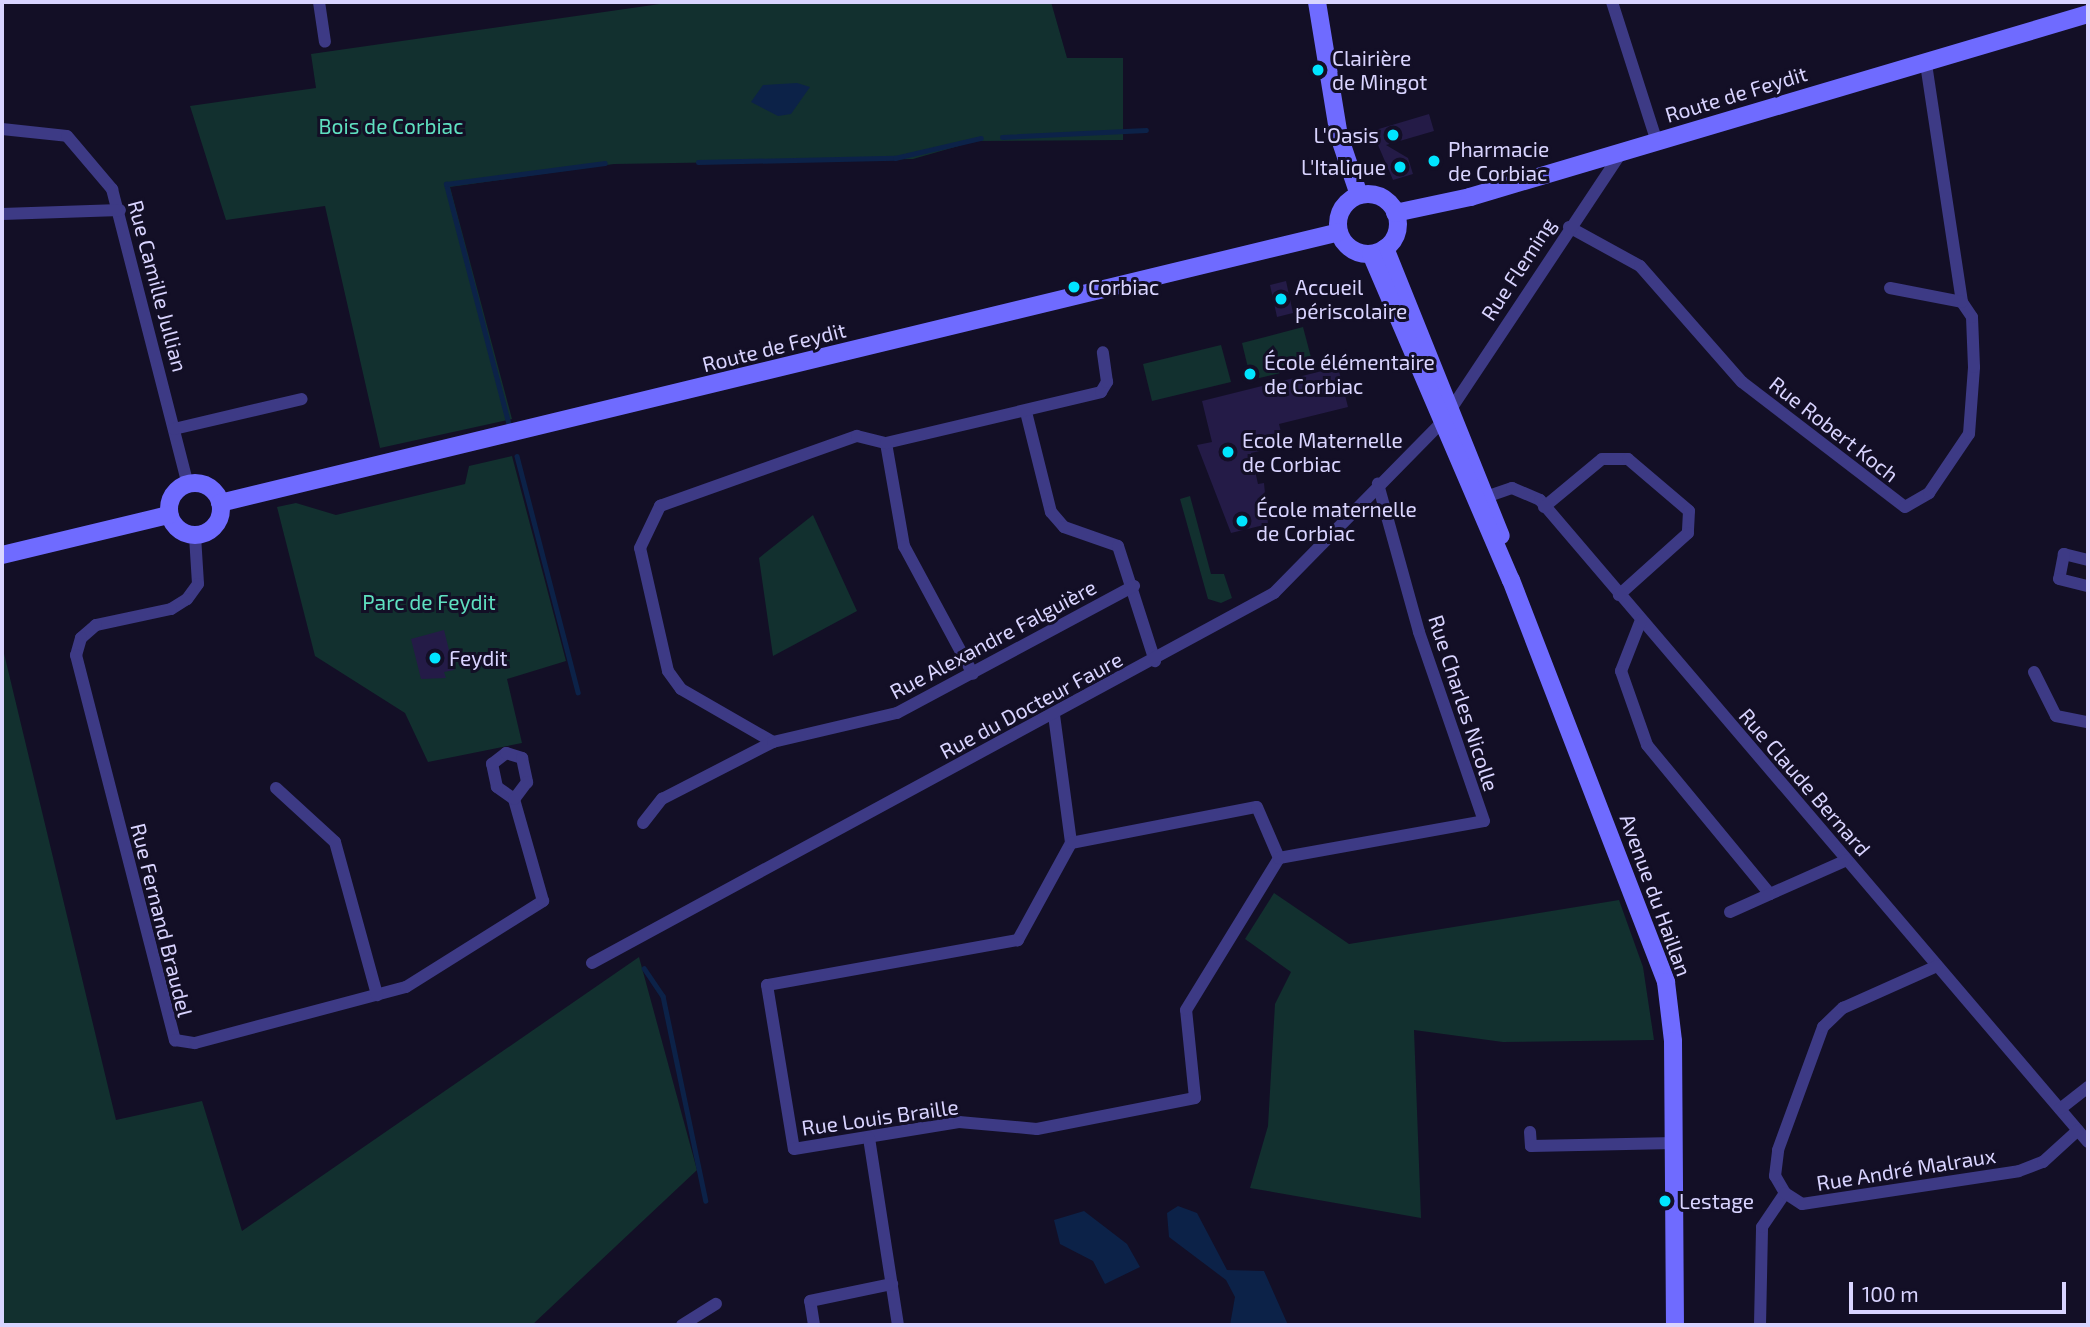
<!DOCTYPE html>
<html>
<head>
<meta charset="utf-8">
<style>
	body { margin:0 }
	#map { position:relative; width:2090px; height:1327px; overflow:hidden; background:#130f26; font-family:"Exo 2",sans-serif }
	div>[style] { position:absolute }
	.green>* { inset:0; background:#12302f }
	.water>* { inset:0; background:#0c2248 }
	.stream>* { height:4.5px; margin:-2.25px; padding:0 2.25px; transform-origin:2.25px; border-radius:2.25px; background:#0c2248 }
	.building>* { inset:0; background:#241b47 }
	.street>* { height:12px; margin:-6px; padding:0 6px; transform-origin:6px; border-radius:6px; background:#3d3a85 }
	.secondary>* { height:18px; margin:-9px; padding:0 9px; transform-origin:9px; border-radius:9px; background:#6f6bff }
	.secondary>.ring { margin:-9px; padding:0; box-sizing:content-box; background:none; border:18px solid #6f6bff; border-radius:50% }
	.dots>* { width:19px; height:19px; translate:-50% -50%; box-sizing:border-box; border:4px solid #130f26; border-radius:50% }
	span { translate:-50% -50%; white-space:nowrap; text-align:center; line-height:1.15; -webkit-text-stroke:6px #130f26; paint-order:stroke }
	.poi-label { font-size:21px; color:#d9d4ff }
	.left { translate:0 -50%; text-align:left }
	.right { translate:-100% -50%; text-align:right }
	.street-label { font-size:21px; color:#d9d4ff }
	.park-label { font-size:21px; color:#5fe0c0 }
	.frame { position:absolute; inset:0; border:4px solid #d9d4ff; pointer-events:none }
	.scale { position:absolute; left:1849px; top:1282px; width:217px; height:32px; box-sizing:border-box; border:4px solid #d9d4ff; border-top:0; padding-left:9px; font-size:21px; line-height:24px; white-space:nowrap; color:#d9d4ff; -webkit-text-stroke:5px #130f26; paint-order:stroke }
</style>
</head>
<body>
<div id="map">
	<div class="green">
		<div style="clip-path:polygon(674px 2px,1051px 2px,1067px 58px,1123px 58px,1123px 140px,976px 141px,913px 159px,614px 164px,450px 187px,512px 419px,380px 448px,325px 206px,226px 220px,190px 106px,316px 88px,311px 54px)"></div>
		<div style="clip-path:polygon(1303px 327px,1313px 365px,1251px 380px,1242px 343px)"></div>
		<div style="clip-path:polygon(1221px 345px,1231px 382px,1152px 401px,1143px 364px)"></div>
		<div style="clip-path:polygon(512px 456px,566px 661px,507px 679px,522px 743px,428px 762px,405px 713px,315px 656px,277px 507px,296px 503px,336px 515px,465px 484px,469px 466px)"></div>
		<div style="clip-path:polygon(1190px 496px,1211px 574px,1224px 574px,1232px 598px,1221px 603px,1208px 599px,1180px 499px)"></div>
		<div style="clip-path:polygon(813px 515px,857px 611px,773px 656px,759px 558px)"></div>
		<div style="clip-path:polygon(2px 645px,116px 1120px,202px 1101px,242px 1231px,639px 957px,697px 1170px,532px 1325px,2px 1325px)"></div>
		<div style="clip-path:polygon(1274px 893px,1349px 944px,1619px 900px,1643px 967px,1654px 1040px,1503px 1042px,1414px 1030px,1421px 1218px,1250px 1188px,1268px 1126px,1275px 1004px,1291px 972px,1245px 939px)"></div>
	</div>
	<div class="water">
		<div style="clip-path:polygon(797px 83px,810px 87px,791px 114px,778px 116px,751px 102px,763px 85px)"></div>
		<div style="clip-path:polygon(1178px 1206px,1197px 1213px,1227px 1270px,1264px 1271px,1288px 1325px,1230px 1325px,1235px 1297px,1226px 1280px,1169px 1237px,1167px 1213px)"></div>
		<div style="clip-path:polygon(1084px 1211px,1127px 1244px,1140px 1267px,1105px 1284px,1093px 1261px,1060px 1244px,1054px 1220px)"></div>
	</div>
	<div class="stream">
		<div style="left:1002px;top:137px;width:144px;rotate:-2.8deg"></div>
		<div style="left:698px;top:162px;width:197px;rotate:-1.2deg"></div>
		<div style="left:895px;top:158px;width:88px;rotate:-13.1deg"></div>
		<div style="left:509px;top:426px;width:250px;rotate:-104.6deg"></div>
		<div style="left:446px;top:184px;width:160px;rotate:-7.5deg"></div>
		<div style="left:517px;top:456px;width:244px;rotate:75.5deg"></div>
		<div style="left:644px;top:968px;width:34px;rotate:56deg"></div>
		<div style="left:663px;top:996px;width:209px;rotate:78.2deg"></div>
	</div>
	<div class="building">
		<div style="clip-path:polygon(1429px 114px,1434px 131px,1386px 145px,1408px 158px,1413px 174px,1393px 180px,1372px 131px)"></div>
		<div style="clip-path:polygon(1286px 281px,1293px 313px,1277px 317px,1270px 285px)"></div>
		<div style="clip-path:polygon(1338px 367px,1348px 407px,1279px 424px,1281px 432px,1268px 435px,1264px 450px,1251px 453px,1258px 484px,1264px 483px,1268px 524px,1231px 533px,1197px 445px,1212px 442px,1202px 401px)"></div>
		<div style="clip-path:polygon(444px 630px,454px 670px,444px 672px,446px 678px,421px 679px,411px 639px)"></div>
	</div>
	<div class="street">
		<div style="left:319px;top:2px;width:40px;rotate:81.5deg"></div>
		<div style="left:1612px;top:2px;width:147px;rotate:72.2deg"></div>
		<div style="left:2px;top:129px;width:65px;rotate:6.1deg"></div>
		<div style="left:67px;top:136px;width:70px;rotate:49.7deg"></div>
		<div style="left:112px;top:189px;width:305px;rotate:75.6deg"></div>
		<div style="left:2px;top:214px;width:118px;rotate:-1.9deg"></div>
		<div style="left:1569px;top:227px;width:81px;rotate:28.8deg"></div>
		<div style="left:1640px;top:266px;width:154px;rotate:48.7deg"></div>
		<div style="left:1742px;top:382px;width:205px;rotate:37.5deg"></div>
		<div style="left:1905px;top:507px;width:28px;rotate:-30deg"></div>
		<div style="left:1929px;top:493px;width:71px;rotate:-55.9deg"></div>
		<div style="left:1969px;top:434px;width:67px;rotate:-85.7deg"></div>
		<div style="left:1974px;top:367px;width:50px;rotate:-92.3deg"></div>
		<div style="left:1972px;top:317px;width:18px;rotate:-124deg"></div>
		<div style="left:1962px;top:302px;width:242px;rotate:-98.6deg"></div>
		<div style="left:1890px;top:288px;width:73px;rotate:11deg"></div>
		<div style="left:1026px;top:412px;width:103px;rotate:76deg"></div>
		<div style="left:1051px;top:512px;width:20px;rotate:49deg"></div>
		<div style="left:1064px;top:527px;width:57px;rotate:19.4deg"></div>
		<div style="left:1118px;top:546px;width:121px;rotate:72.2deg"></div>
		<div style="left:174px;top:429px;width:131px;rotate:-13.2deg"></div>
		<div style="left:886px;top:443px;width:105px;rotate:80.1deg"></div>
		<div style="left:904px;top:546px;width:145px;rotate:61.7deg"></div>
		<div style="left:1480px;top:499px;width:34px;rotate:-19deg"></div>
		<div style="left:1512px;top:488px;width:30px;rotate:23deg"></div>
		<div style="left:1540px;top:500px;width:844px;rotate:49.52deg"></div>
		<div style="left:1544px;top:507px;width:75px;rotate:-39.6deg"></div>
		<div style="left:1602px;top:459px;width:26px"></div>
		<div style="left:1628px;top:459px;width:80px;rotate:40.4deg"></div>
		<div style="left:1689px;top:511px;width:22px;rotate:93deg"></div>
		<div style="left:1688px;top:533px;width:93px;rotate:138.1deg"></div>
		<div style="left:195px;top:536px;width:48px;rotate:86.4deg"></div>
		<div style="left:198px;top:584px;width:19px;rotate:126deg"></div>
		<div style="left:187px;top:599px;width:19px;rotate:148deg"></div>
		<div style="left:171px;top:609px;width:77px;rotate:168deg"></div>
		<div style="left:96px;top:625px;width:20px;rotate:139deg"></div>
		<div style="left:81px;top:638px;width:18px;rotate:106deg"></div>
		<div style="left:76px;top:655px;width:398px;rotate:75.6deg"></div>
		<div style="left:175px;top:1040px;width:20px;rotate:9deg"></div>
		<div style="left:195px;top:1043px;width:218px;rotate:-14.9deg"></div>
		<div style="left:406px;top:987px;width:162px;rotate:-32.1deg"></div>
		<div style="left:543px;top:901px;width:106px;rotate:-105.9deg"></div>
		<div style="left:514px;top:799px;width:21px;rotate:-145deg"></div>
		<div style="left:497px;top:787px;width:24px;rotate:-102deg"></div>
		<div style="left:492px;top:764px;width:18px;rotate:-38deg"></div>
		<div style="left:506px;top:753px;width:17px;rotate:17deg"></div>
		<div style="left:522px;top:758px;width:25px;rotate:78deg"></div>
		<div style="left:527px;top:782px;width:21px;rotate:127deg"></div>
		<div style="left:2088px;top:560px;width:25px;rotate:-166deg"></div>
		<div style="left:2064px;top:554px;width:25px;rotate:101deg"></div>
		<div style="left:2059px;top:579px;width:30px;rotate:14deg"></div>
		<div style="left:1641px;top:620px;width:55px;rotate:111.4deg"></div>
		<div style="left:1621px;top:671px;width:78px;rotate:70.6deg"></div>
		<div style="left:1647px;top:745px;width:193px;rotate:50.5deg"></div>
		<div style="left:1770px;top:894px;width:84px;rotate:-23.8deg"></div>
		<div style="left:2034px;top:672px;width:49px;rotate:63.4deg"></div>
		<div style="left:2056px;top:716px;width:33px;rotate:11deg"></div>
		<div style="left:1054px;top:715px;width:129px;rotate:82.4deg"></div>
		<div style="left:1071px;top:843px;width:111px;rotate:118.7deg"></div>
		<div style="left:1018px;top:940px;width:255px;rotate:169.8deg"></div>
		<div style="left:767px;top:985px;width:166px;rotate:80.7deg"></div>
		<div style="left:794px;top:1149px;width:167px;rotate:-9.3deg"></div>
		<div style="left:959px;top:1122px;width:78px;rotate:5.1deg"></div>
		<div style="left:1037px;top:1129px;width:161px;rotate:-11.1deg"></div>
		<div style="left:1195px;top:1098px;width:88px;rotate:-95.8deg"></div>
		<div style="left:1186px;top:1010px;width:178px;rotate:-58.5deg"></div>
		<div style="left:773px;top:742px;width:106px;rotate:-150.1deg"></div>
		<div style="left:681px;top:689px;width:22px;rotate:-126deg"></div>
		<div style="left:668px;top:671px;width:126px;rotate:-102.8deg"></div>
		<div style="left:640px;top:548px;width:47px;rotate:-64.5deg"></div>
		<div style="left:660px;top:506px;width:209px;rotate:-19.6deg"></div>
		<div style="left:857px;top:436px;width:30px;rotate:14deg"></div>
		<div style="left:886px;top:443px;width:221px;rotate:-13.3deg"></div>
		<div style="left:1101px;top:392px;width:12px;rotate:-59deg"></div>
		<div style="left:1107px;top:382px;width:30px;rotate:-98deg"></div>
		<div style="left:276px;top:788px;width:80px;rotate:42.5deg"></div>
		<div style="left:335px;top:842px;width:159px;rotate:74.6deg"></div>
		<div style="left:643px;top:823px;width:31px;rotate:-52deg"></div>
		<div style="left:662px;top:799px;width:125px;rotate:-27.2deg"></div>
		<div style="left:773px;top:742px;width:127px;rotate:-13.2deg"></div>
		<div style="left:897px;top:713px;width:269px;rotate:-28.2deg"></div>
		<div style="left:1071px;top:843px;width:189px;rotate:-11deg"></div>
		<div style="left:1257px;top:807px;width:56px;rotate:66.7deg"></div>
		<div style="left:1279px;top:858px;width:208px;rotate:-10.2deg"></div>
		<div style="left:1484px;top:821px;width:200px;rotate:-109deg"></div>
		<div style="left:1419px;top:632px;width:154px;rotate:-105.5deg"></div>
		<div style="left:1730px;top:912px;width:44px;rotate:-24.2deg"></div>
		<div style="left:592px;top:963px;width:776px;rotate:-28.48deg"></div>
		<div style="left:1274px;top:593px;width:241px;rotate:-45.5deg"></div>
		<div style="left:1443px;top:421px;width:322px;rotate:-56.4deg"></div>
		<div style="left:2060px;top:1109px;width:36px;rotate:-38deg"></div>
		<div style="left:1530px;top:1132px;width:14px;rotate:86deg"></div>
		<div style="left:1531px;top:1146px;width:143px;rotate:-1.2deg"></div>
		<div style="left:869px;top:1138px;width:189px;rotate:81.2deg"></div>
		<div style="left:1785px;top:1193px;width:20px;rotate:-120deg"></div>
		<div style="left:1775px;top:1176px;width:26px;rotate:-83deg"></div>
		<div style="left:1778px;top:1150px;width:131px;rotate:-69.9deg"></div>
		<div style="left:1823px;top:1027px;width:28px;rotate:-44deg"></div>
		<div style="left:1843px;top:1008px;width:103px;rotate:-24.1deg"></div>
		<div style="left:682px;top:1325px;width:40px;rotate:-32deg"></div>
		<div style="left:814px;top:1325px;width:24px;rotate:-99deg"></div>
		<div style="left:810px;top:1301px;width:84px;rotate:-11.7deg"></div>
		<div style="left:1760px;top:1325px;width:98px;rotate:-88.8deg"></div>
		<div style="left:1762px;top:1227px;width:41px;rotate:-55.9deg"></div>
		<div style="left:1785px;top:1193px;width:20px;rotate:33deg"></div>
		<div style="left:1802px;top:1204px;width:219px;rotate:-8.6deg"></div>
		<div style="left:2019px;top:1171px;width:26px;rotate:-21deg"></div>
		<div style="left:2043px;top:1162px;width:47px;rotate:-42.4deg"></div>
	</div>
	<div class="secondary">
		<div style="left:1317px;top:2px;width:136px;rotate:80.7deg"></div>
		<div style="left:1339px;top:136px;width:62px;rotate:71.3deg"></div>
		<div class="ring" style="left:1338px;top:194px;width:42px;height:42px"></div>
		<div style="left:1395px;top:213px;width:77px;rotate:-12deg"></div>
		<div style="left:1470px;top:197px;width:645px;rotate:-16.49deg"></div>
		<div style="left:1385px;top:248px;width:310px;rotate:68.1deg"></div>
		<div style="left:1371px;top:254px;width:355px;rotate:66.8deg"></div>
		<div style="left:1511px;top:580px;width:431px;rotate:68.9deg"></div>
		<div style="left:1666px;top:982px;width:59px;rotate:83.2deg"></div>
		<div style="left:1673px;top:1041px;width:284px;rotate:89.6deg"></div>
		<div class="ring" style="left:169px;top:483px;width:34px;height:34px"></div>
		<div style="left:220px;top:503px;width:1151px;rotate:-13.61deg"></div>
		<div style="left:2px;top:555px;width:172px;rotate:-13.5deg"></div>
	</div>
	<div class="dots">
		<div style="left:1318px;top:70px;background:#00e5ff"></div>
		<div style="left:1393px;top:135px;background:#00e5ff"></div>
		<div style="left:1434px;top:161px;background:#00e5ff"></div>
		<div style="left:1400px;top:167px;background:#00e5ff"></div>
		<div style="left:1074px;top:287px;background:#00e5ff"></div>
		<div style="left:1281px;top:299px;background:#00e5ff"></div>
		<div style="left:1250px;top:374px;background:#00e5ff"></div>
		<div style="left:1228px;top:452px;background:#00e5ff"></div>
		<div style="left:1242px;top:521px;background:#00e5ff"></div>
		<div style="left:435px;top:658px;background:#00e5ff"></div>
		<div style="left:1665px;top:1201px;background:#00e5ff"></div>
	</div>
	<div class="poi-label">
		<span class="left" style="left:1332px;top:70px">Clairière<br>de Mingot</span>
		<span class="right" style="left:1379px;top:135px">L'Oasis</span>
		<span class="left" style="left:1448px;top:161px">Pharmacie<br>de Corbiac</span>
		<span class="right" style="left:1386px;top:167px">L'Italique</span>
		<span class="left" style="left:1088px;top:287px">Corbiac</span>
		<span class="left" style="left:1295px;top:299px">Accueil<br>périscolaire</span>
		<span class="left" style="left:1264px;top:374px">École élémentaire<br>de Corbiac</span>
		<span class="left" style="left:1242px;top:452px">Ecole Maternelle<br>de Corbiac</span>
		<span class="left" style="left:1256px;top:521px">École maternelle<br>de Corbiac</span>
		<span class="left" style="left:449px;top:658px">Feydit</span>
		<span class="left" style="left:1679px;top:1201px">Lestage</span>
	</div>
	<div class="street-label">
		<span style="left:1736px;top:94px;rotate:-17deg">Route de Feydit</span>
		<span style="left:1518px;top:269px;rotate:-57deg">Rue Fleming</span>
		<span style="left:158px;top:286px;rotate:75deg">Rue Camille Jullian</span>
		<span style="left:774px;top:347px;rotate:-14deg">Route de Feydit</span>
		<span style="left:1834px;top:429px;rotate:38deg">Rue Robert Koch</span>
		<span style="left:993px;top:639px;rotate:-28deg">Rue Alexandre Falguière</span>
		<span style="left:1464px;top:703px;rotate:72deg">Rue Charles Nicolle</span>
		<span style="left:1031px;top:705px;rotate:-28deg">Rue du Docteur Faure</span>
		<span style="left:1805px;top:782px;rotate:49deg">Rue Claude Bernard</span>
		<span style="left:1656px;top:895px;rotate:70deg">Avenue du Haillan</span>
		<span style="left:162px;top:920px;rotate:76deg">Rue Fernand Braudel</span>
		<span style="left:880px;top:1117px;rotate:-8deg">Rue Louis Braille</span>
		<span style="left:1906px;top:1169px;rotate:-9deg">Rue André Malraux</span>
	</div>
	<div class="park-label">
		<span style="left:391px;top:126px">Bois de Corbiac</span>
		<span style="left:429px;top:602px">Parc de Feydit</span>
	</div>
	<div class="frame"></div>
	<div class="scale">100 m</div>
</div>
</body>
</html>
